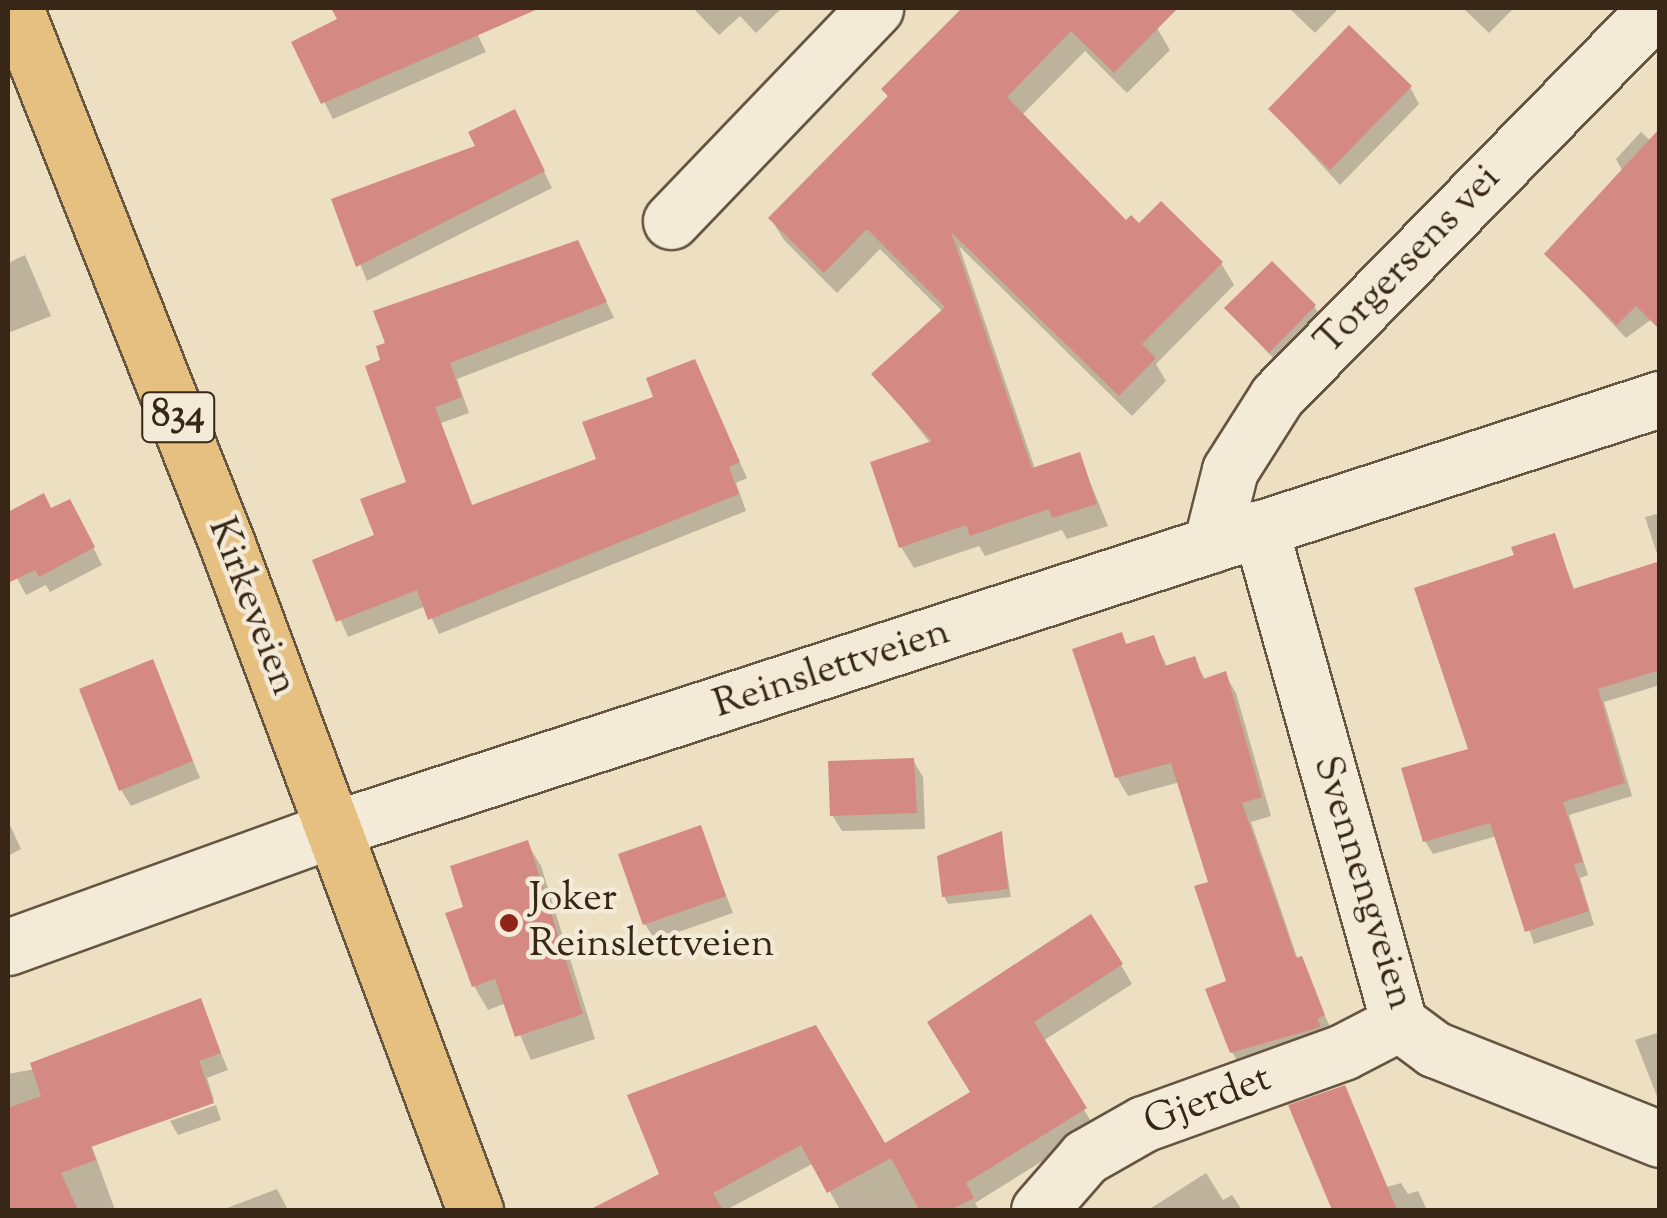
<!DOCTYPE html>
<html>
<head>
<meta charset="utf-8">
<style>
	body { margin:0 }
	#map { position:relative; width:1667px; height:1218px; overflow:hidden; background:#eddfc2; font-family:"Sorts Mill Goudy",serif }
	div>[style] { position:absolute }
	.shadow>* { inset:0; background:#0003 }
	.building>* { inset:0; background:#d48a83 }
	.roads { filter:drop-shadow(2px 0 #655541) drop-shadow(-2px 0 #655541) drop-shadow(0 2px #655541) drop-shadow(0 -2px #655541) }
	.minor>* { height:55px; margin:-27.5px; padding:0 27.5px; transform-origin:27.5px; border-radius:27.5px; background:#f3ead7 }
	.major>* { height:55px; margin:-27.5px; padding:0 27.5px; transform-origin:27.5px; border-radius:27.5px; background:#e6c081 }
	.dots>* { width:28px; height:28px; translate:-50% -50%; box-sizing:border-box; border:5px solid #f3ead7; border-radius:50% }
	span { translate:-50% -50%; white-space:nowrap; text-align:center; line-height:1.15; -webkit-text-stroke:9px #f3ead7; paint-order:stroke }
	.shield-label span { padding:2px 8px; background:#f3ead7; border:2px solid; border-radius:8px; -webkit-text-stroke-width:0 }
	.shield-label { font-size:38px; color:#382716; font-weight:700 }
	.street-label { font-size:40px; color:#382716 }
	.poi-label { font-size:40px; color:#382716 }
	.left { translate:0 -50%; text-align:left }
	.frame { position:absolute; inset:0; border:10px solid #382716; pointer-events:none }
</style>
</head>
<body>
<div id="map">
	<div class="shadow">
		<div style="clip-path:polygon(334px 8px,465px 8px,486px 52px,333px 119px,294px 43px,340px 21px)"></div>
		<div style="clip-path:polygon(693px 8px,782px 8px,756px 33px,740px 16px,719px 35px)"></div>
		<div style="clip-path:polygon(965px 8px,1136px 8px,1157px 28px,1170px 50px,1127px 93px,1085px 51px,1022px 115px,1126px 224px,1221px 263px,1234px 285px,1156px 364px,1166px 381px,1132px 416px,959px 246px,1035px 469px,1079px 455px,1108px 526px,1067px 539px,1062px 530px,985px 556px,979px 546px,914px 568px,901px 547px,931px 444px,875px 374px,943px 312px,880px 249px,837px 293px,784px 240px,771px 219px,889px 99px,884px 90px)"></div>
		<div style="clip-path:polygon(1289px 8px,1339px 8px,1315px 33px)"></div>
		<div style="clip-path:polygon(1463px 8px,1514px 8px,1489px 33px)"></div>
		<div style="clip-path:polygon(1410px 87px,1419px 104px,1340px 185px,1271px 110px)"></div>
		<div style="clip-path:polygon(523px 128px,552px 188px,367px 281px,334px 200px)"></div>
		<div style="clip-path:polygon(1641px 132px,1660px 149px,1660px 313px,1626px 338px,1547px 254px,1622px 170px,1616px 159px)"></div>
		<div style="clip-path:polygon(25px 255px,51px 316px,8px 333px,8px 263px)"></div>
		<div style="clip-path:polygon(586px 259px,614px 318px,457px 379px,469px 413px,441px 423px,473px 507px,599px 460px,694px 362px,747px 478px,736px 483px,746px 511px,439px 634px,426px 606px,348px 637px,315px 561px,377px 536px,409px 483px,368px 367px)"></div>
		<div style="clip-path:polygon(1314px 306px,1319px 314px,1274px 359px,1227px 309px)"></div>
		<div style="clip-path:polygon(43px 497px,51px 511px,79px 519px,102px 565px,50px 592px,46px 585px,26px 595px,8px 561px,8px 515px)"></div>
		<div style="clip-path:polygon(1660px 513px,1660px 563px,1645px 517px)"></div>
		<div style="clip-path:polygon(1554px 536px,1575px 591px,1660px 563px,1660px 685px,1604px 702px,1632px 796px,1569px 815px,1588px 875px,1580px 878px,1594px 925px,1534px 944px,1497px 836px,1433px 854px,1425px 841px,1471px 751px,1517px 556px)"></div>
		<div style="clip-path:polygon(1121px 635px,1128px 647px,1153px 638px,1168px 668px,1194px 659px,1206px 681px,1225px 674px,1236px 693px,1271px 816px,1251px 822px,1298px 960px,1334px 1035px,1243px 1071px,1232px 1052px,1229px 982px,1211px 884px,1180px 782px,1128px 796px,1117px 777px)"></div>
		<div style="clip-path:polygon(152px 663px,200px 778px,131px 806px,121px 790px)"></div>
		<div style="clip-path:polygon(913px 760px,923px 777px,925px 829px,842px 831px,832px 815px)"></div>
		<div style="clip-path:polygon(8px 821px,21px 849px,8px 856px)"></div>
		<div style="clip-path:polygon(700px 828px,733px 913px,655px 940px,645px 924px)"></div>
		<div style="clip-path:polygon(1001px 834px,1011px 897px,948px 904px,944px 896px)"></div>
		<div style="clip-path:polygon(527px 843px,541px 866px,595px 1039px,531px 1060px,506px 1003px,488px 1010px,474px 986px,467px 908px)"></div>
		<div style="clip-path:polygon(1121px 965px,1132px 984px,1043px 1041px,1095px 1128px,975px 1203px,979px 1210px,840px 1210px,814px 1163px,726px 1210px,648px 1210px,636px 1189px,662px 1175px,630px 1096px,884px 1147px,973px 1093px,931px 1023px)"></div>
		<div style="clip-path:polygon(200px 1002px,228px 1070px,207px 1078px,214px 1100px,168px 1117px)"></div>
		<div style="clip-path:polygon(1660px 1032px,1660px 1104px,1635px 1040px)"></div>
		<div style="clip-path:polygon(62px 1064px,115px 1210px,8px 1210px,8px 1074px)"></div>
		<div style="clip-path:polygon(216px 1105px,221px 1120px,178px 1135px,170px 1121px)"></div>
		<div style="clip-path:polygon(1291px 1106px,1387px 1187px,1401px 1183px,1408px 1194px,1418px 1191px,1427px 1210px,1334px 1210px)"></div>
		<div style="clip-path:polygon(1206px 1173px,1223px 1200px,1232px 1195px,1242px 1210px,1148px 1210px)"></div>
		<div style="clip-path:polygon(277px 1189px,288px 1210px,222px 1210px)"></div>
	</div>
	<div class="building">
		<div style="clip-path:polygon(331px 8px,540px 8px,321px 104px,291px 42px,337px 19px)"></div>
		<div style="clip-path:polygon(962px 8px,1178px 8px,1114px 73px,1071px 31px,1007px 97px,1126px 220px,1131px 215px,1139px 223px,1161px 201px,1223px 262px,1142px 344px,1156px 358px,1119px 396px,951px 232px,1032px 468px,1080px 452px,1097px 504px,1052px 518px,1049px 509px,970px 536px,966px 525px,899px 548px,870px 462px,932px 441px,871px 374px,945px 307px,867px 229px,824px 273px,768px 218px,888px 96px,881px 89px)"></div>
		<div style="clip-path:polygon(1349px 25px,1412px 86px,1330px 170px,1268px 109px)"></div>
		<div style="clip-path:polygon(515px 109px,545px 171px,356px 267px,331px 199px,475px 146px,468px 132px)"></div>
		<div style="clip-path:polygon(1660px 128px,1660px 330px,1636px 306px,1617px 325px,1544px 254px)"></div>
		<div style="clip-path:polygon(578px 240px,607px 302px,450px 363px,462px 397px,435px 407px,472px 505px,596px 459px,582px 422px,653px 397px,646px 378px,695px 359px,740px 462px,729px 467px,739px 494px,428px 620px,417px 590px,336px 622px,312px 560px,374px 535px,360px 499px,406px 482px,365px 366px,380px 360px,376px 346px,385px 343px,373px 311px)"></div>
		<div style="clip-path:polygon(1272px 261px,1316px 305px,1269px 353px,1224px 308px)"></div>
		<div style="clip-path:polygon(44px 493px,51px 508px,70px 499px,95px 547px,39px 577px,35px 570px,8px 583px,8px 512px)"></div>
		<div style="clip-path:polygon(1555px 533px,1573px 589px,1660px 561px,1660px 670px,1598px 689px,1625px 783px,1563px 802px,1583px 862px,1574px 864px,1589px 911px,1525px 932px,1490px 823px,1423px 842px,1401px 768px,1468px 749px,1414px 588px,1514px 555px,1511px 547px)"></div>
		<div style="clip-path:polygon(1122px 632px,1126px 644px,1154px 635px,1165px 666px,1195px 656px,1203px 679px,1226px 671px,1262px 797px,1242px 803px,1296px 958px,1302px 956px,1325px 1015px,1317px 1019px,1321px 1027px,1230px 1053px,1205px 989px,1226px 981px,1194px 886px,1208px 882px,1171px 763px,1115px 778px,1072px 649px)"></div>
		<div style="clip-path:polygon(153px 659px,193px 761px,119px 791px,79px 689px)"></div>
		<div style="clip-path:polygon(914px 758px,917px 813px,830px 816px,828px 761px)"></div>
		<div style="clip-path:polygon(701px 825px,726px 896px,643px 925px,618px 854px)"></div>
		<div style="clip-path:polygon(1002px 831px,1008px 889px,942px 897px,937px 856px)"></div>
		<div style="clip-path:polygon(528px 840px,583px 1014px,515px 1037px,495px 979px,472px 987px,445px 913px,463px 907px,450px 866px)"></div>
		<div style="clip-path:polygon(1091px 914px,1123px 964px,1034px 1022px,1087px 1108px,966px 1183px,974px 1198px,950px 1210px,919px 1210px,891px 1158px,827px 1193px,801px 1145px,713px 1193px,723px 1210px,589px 1210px,659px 1174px,627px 1095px,816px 1025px,885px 1143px,970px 1092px,927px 1022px)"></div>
		<div style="clip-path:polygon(201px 998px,221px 1053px,199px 1061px,214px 1103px,91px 1147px,96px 1160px,61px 1173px,78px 1210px,8px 1210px,8px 1108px,41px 1096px,30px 1063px)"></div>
		<div style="clip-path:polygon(1345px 1085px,1397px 1210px,1332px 1210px,1288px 1105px)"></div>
	</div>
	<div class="roads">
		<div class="minor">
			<div style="left:671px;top:221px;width:295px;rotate:-46.2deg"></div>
			<div style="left:1260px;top:528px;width:514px;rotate:74.31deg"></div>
			<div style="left:1399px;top:1023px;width:44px;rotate:36.6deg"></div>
			<div style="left:1434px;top:1049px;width:243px;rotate:21.7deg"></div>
			<div style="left:1211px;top:545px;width:77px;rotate:-75.8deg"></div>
			<div style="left:1230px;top:470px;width:88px;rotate:-57.6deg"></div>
			<div style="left:1277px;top:396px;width:543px;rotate:-45.6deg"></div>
			<div style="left:8px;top:947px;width:347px;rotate:-19.9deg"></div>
			<div style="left:334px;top:829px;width:1394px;rotate:-17.97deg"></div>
			<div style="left:1039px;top:1210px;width:70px;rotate:-49deg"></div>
			<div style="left:1085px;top:1157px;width:67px;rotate:-29.6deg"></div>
			<div style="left:1143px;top:1124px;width:213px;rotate:-19.8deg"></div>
			<div style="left:1343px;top:1052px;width:63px;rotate:-27.4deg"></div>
		</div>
		<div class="major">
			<div style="left:15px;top:8px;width:576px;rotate:68.42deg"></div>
			<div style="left:227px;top:544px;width:711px;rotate:69.58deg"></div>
		</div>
	</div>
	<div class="dots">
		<div style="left:509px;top:923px;background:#8f2418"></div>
	</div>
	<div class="shield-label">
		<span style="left:178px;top:417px">834</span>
	</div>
	<div class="street-label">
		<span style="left:1409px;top:261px;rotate:-46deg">Torgersens vei</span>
		<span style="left:251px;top:607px;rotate:69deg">Kirkeveien</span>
		<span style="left:832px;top:670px;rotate:-18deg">Reinslettveien</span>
		<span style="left:1362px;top:883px;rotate:73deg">Svennengveien</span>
		<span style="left:1208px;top:1102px;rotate:-21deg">Gjerdet</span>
	</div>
	<div class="poi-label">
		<span class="left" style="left:529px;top:923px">Joker<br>Reinslettveien</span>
	</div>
	<div class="frame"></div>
</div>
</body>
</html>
